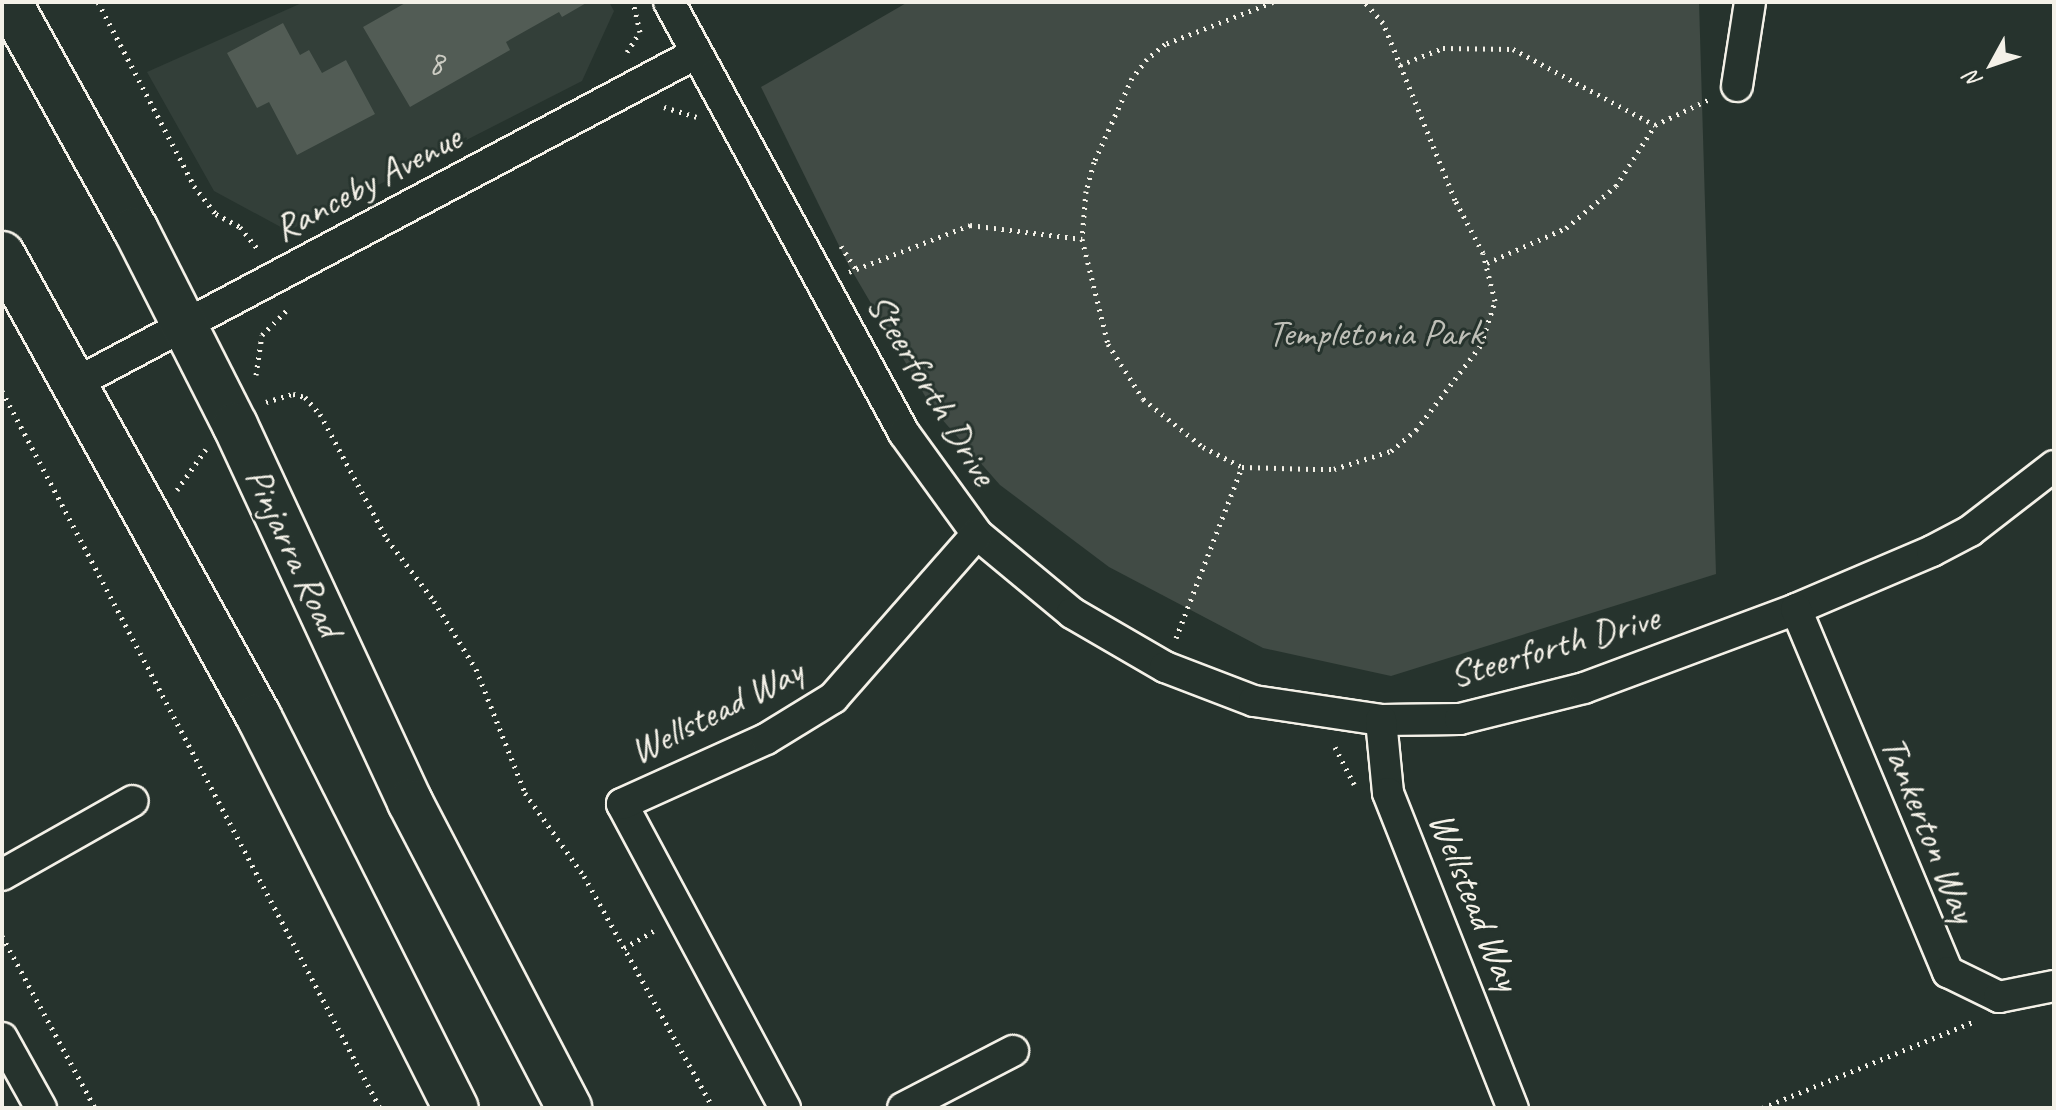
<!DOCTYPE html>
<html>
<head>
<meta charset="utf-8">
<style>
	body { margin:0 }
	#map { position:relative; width:2056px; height:1110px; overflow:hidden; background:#26332d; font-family:Caveat,sans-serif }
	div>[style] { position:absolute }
	.built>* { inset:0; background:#333f39 }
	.green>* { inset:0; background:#414b45 }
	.building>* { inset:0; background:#525c55 }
	.path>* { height:5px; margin-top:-2.5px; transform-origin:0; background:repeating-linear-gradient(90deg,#f4f1e8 0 2px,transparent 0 8px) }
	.roads { filter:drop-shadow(2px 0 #f4f1e8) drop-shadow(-2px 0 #f4f1e8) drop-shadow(0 2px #f4f1e8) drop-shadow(0 -2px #f4f1e8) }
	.minor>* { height:30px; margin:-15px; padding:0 15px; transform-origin:15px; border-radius:15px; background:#26332d }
	.primary>* { height:44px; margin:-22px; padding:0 22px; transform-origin:22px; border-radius:22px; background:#26332d }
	span { translate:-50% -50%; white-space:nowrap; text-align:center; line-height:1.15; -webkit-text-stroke:6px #26332d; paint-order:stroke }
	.number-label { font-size:34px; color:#ccccc3 }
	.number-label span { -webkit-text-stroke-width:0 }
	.street-label { font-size:38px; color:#f4f1e8 }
	.park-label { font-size:38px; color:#bebfb7 }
	.frame { position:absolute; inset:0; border:4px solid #f4f1e8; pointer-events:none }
	.north { position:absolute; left:1952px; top:24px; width:80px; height:80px; -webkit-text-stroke:6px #26332d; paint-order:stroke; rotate:230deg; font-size:22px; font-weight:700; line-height:32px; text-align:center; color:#f4f1e8 }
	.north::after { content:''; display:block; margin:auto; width:28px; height:36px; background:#f4f1e8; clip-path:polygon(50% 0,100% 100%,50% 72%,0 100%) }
</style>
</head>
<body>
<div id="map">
	<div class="built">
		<div style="clip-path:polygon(304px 2px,609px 2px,614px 11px,582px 81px,288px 231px,214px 191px,147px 72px)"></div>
	</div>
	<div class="green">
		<div style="clip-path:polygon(908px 2px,1699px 2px,1716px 574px,1391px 676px,1263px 648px,1109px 567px,1000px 485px,932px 408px,848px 264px,761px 87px)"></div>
	</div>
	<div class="building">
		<div style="clip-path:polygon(407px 2px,588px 2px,562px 17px,559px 12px,506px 42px,510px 50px,410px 107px,363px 27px)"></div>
		<div style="clip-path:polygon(283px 23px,300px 55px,309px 50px,322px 73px,346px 60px,375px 114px,297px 155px,269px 102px,257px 108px,227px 53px)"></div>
	</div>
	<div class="path">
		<div style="left:98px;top:2px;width:208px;rotate:62.4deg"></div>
		<div style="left:194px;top:186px;width:36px;rotate:52deg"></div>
		<div style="left:216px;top:214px;width:27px;rotate:28deg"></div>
		<div style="left:240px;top:227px;width:28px;rotate:51deg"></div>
		<div style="left:1273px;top:2px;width:116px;rotate:158.7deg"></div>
		<div style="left:1165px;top:44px;width:23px;rotate:140deg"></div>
		<div style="left:1147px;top:59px;width:24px;rotate:128deg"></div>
		<div style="left:1132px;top:78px;width:92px;rotate:114.3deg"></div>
		<div style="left:1094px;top:162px;width:30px;rotate:105deg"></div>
		<div style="left:1086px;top:191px;width:48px;rotate:94.8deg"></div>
		<div style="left:1082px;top:239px;width:108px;rotate:76.1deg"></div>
		<div style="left:1108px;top:344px;width:65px;rotate:57.5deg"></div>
		<div style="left:1143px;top:399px;width:77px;rotate:38.7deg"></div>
		<div style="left:1203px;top:447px;width:44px;rotate:27.1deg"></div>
		<div style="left:1242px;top:467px;width:71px;rotate:1.6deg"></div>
		<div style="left:1313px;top:469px;width:21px"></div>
		<div style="left:1334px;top:469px;width:60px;rotate:-17.5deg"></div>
		<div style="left:1391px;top:451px;width:33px;rotate:-40deg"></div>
		<div style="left:1416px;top:430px;width:107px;rotate:-52.6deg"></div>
		<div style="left:1481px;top:345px;width:46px;rotate:-72.3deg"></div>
		<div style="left:1495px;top:301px;width:49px;rotate:-104deg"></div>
		<div style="left:1483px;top:253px;width:60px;rotate:-117.8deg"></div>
		<div style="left:1455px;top:200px;width:191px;rotate:-112.1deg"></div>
		<div style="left:1383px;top:23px;width:28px;rotate:-131deg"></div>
		<div style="left:627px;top:52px;width:24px;rotate:-57deg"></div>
		<div style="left:640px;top:32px;width:31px;rotate:-103deg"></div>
		<div style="left:1400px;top:65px;width:46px;rotate:-21.6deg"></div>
		<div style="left:1443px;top:48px;width:70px;rotate:0.8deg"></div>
		<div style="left:1513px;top:49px;width:161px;rotate:28.2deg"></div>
		<div style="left:664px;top:107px;width:34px;rotate:17deg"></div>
		<div style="left:841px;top:246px;width:27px;rotate:57deg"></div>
		<div style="left:1487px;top:263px;width:86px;rotate:-23.9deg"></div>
		<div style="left:1566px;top:228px;width:65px;rotate:-40deg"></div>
		<div style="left:1616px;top:186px;width:72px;rotate:-57.4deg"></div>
		<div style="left:1655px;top:125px;width:63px;rotate:-25.3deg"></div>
		<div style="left:849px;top:272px;width:130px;rotate:-21.2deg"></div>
		<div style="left:970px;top:225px;width:113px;rotate:7.1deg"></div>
		<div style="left:256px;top:375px;width:40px;rotate:-81.5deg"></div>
		<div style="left:262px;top:335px;width:37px;rotate:-45deg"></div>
		<div style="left:2px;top:391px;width:811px;rotate:62.2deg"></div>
		<div style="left:266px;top:402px;width:28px;rotate:-17deg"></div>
		<div style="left:293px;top:394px;width:12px;rotate:14deg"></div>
		<div style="left:305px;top:397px;width:23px;rotate:49deg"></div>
		<div style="left:320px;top:414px;width:142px;rotate:61.8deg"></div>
		<div style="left:387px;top:539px;width:78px;rotate:52.8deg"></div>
		<div style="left:434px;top:601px;width:80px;rotate:58.3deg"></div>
		<div style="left:476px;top:669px;width:133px;rotate:68.4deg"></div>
		<div style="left:525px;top:793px;width:102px;rotate:54.6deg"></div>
		<div style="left:584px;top:876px;width:265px;rotate:60.9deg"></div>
		<div style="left:177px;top:490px;width:50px;rotate:-54.7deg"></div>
		<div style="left:1176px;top:638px;width:183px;rotate:-68.9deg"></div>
		<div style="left:1335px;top:747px;width:42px;rotate:62.8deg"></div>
		<div style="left:2px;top:936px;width:196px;rotate:61.6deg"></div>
		<div style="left:624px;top:948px;width:34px;rotate:-30deg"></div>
		<div style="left:1762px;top:1108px;width:230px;rotate:-22.2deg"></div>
	</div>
	<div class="roads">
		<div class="minor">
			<div style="left:669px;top:2px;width:491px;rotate:61.4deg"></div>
			<div style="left:904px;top:433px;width:125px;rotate:54.1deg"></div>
			<div style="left:977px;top:534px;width:124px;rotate:39.7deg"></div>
			<div style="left:1072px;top:613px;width:108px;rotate:30.1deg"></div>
			<div style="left:1165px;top:667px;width:95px;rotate:20.9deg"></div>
			<div style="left:1254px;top:701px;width:128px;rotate:8.5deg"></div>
			<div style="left:1381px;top:720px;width:79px;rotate:-0.7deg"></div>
			<div style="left:1460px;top:719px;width:128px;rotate:-14deg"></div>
			<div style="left:1584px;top:688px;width:226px;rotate:-20.4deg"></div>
			<div style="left:1796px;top:609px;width:148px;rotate:-23.1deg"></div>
			<div style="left:1932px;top:551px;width:43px;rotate:-27.8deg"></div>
			<div style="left:1970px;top:531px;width:106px;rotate:-37.7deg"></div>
			<div style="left:1737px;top:86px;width:85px;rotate:-81.2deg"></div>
			<div style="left:74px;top:384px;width:705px;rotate:-27.98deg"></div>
			<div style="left:1796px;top:609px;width:394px;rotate:67.3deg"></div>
			<div style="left:1948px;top:972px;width:57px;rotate:26.1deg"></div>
			<div style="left:1999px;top:997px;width:56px;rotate:-11.3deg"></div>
			<div style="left:1381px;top:720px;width:73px;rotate:84.5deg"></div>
			<div style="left:1388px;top:793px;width:339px;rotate:68.4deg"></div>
			<div style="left:2px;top:875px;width:150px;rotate:-29.5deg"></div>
			<div style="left:2px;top:1038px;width:80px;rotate:60.9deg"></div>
			<div style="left:785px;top:1108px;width:345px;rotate:-118.2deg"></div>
			<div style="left:622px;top:804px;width:158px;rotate:-24.3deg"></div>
			<div style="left:766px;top:739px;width:79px;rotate:-31.5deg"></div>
			<div style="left:833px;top:698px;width:218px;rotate:-48.7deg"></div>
			<div style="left:903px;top:1108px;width:124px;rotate:-27.4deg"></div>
		</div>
		<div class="primary">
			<div style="left:9px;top:2px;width:261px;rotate:60.9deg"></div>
			<div style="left:136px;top:230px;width:219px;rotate:63.1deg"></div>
			<div style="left:235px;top:425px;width:416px;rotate:65.1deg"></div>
			<div style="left:410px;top:802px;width:345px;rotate:62.5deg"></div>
			<div style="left:2px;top:254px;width:530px;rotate:60.97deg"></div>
			<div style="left:259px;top:717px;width:438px;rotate:63.3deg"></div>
		</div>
	</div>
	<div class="number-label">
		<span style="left:436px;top:63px">8</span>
	</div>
	<div class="street-label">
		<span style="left:367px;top:183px;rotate:-28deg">Ranceby Avenue</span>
		<span style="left:932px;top:389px;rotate:59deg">Steerforth Drive</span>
		<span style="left:294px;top:552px;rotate:65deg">Pinjarra Road</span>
		<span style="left:1554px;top:646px;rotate:-16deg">Steerforth Drive</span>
		<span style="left:716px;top:711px;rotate:-27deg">Wellstead Way</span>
		<span style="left:1929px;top:829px;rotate:68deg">Tankerton Way</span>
		<span style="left:1475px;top:901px;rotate:68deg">Wellstead Way</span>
	</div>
	<div class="park-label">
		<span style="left:1375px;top:333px">Templetonia Park</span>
	</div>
	<div class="frame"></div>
	<div class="north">N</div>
</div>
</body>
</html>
